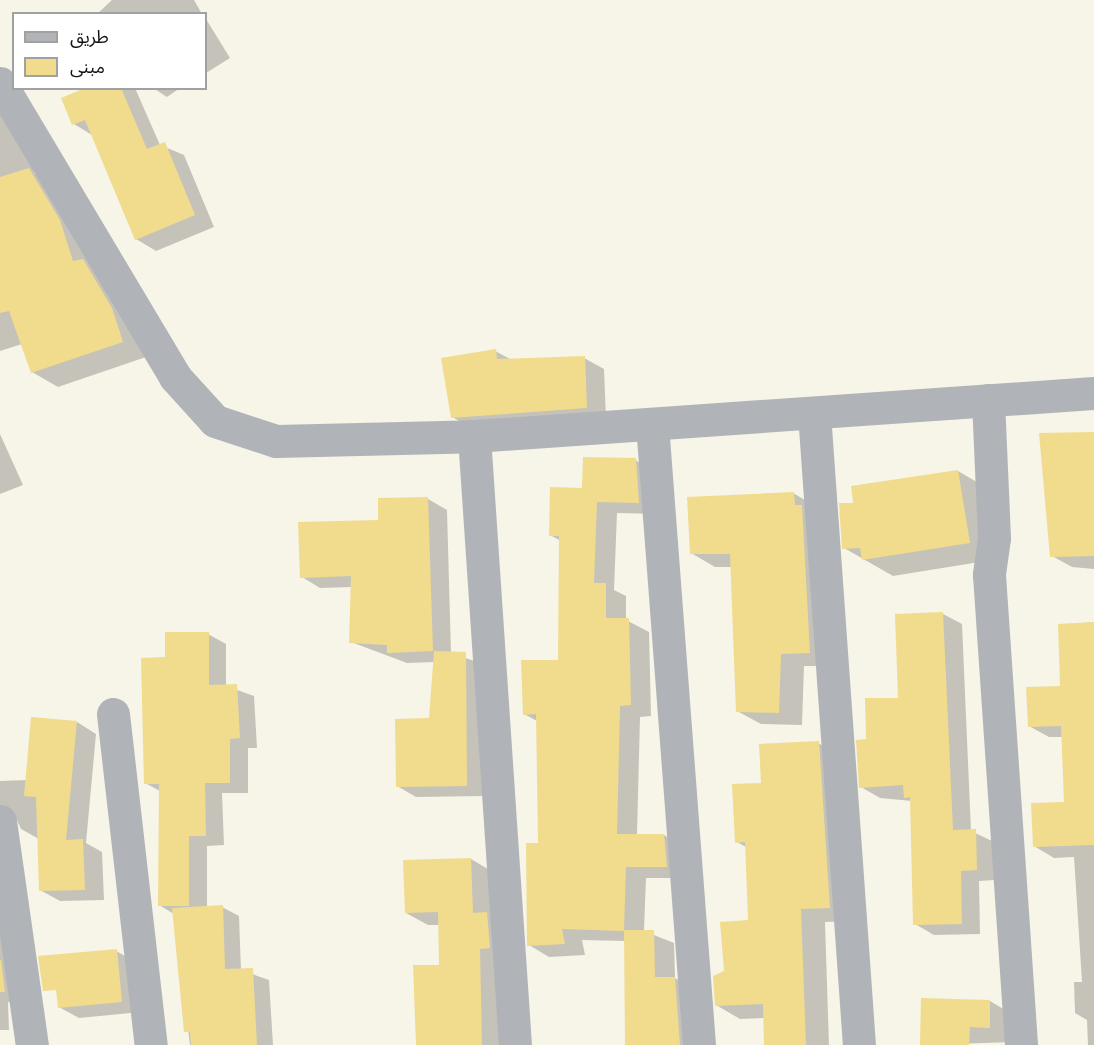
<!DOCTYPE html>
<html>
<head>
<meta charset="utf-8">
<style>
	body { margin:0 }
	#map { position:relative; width:1094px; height:1045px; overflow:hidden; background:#f7f4e8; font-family:"Work Sans","Noto Sans Arabic",sans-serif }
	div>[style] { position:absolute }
	.shadow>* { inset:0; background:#0003 }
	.building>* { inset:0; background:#f1dc8e }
	.minor>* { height:33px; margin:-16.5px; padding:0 16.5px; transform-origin:16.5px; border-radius:16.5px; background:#b0b4b8 }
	span { translate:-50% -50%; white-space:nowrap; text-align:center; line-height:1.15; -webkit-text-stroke:6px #fff; paint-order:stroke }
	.legend { position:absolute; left:12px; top:12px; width:195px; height:78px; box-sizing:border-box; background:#fff; border:2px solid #a1a19f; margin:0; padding:8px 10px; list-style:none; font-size:18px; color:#14130f }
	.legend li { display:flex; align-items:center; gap:12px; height:30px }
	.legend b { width:30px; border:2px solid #a1a19f }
</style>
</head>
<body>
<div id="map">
	<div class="shadow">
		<div style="clip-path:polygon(112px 0,194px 0,202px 14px,97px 14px)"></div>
		<div style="clip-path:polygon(206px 19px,230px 58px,206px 73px)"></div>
		<div style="clip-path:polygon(88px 88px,135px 88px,160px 145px,184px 155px,214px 227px,156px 251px,136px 239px,92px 135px,74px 124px)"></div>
		<div style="clip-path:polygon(153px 88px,180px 88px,167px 97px)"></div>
		<div style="clip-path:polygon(0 103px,26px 137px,34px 173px,55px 185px,149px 356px,58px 387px,32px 372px,22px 344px,0 351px)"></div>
		<div style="clip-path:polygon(495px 351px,512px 360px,584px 358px,604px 369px,606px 419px,472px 428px,452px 417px)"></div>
		<div style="clip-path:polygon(1094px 433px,1094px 569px,1072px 567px,1052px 556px)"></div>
		<div style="clip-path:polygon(0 434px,23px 485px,0 494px)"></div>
		<div style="clip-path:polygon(635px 460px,656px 472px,659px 514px,617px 513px,614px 590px,626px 596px,626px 620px,649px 632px,651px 716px,640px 717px,637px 835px,664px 835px,684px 847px,687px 878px,646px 878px,644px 931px,674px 943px,675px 978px,695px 990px,699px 1045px,627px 1045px,625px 941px,582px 940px,585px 955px,549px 957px,529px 945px,540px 844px,537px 721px,524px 714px,559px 661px,561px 541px,550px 535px,583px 490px)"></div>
		<div style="clip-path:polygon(958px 471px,987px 488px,998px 559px,893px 576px,844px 548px,855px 504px)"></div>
		<div style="clip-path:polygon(793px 493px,817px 507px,833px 666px,804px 666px,802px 725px,761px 724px,737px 711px,732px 567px,715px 567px,691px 553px)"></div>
		<div style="clip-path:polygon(428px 499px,447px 510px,451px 653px,483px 664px,485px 796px,416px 797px,397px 786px,430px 720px,434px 662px,407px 663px,351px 642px,352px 587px,320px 588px,302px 577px,380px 521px)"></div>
		<div style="clip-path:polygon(943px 614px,962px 624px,971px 831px,994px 842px,995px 880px,979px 881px,980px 934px,934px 935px,915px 924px,912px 801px,880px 798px,861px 787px,867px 741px,900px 699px)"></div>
		<div style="clip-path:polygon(1094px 622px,1094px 1045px,1088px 1045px,1087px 1020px,1075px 1013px,1074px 982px,1082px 982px,1074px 857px,1054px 858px,1034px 846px,1066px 803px,1063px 737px,1049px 737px,1029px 726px,1061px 687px,1059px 625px)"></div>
		<div style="clip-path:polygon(208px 634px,226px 644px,226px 686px,254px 696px,257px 748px,248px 748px,248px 793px,222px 793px,224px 845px,207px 846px,207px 908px,222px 907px,239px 916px,241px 970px,269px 980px,273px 1045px,190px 1045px,174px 914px,159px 905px,160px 791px,145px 783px,167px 659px)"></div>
		<div style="clip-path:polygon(77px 722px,96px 734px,86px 843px,102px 852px,104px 900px,60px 901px,40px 890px,39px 839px,21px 829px,15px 816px,0 842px,0 781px,27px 780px)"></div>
		<div style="clip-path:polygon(818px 743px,842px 757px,854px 921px,825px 922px,829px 1045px,766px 1045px,765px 1018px,740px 1019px,716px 1005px,750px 921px,746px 847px,737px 842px,763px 785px)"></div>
		<div style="clip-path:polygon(471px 859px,493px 872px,506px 1045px,417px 1045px,441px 966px,440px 925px,428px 925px,406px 913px)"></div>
		<div style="clip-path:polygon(0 880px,24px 1002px,8px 1002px,9px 1030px,0 1030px)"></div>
		<div style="clip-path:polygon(116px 951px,136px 962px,141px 1012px,79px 1018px,59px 1007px)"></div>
		<div style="clip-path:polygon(990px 1001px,1015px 1016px,1015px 1042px,921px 1045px)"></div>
	</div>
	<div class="building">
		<div style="clip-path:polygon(85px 88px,121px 88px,147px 149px,165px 142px,195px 215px,135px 240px,85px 120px,72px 125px,61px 98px)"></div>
		<div style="clip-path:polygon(29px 168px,60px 220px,73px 261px,83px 259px,112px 308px,123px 342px,31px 373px,9px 311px,0 313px,0 177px)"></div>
		<div style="clip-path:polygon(496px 349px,497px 359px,585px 356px,587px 408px,451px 418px,441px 358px)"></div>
		<div style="clip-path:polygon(1094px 432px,1094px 556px,1050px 557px,1039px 433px)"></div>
		<div style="clip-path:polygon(583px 457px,636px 458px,639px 503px,597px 502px,594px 583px,606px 583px,606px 618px,629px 618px,631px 705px,620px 706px,617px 834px,664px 834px,667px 867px,626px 867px,624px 930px,654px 930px,655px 977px,675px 977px,680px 1045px,625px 1045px,624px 931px,562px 929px,565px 944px,527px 946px,526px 843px,538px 843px,536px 714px,523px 715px,521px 660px,558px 660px,559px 536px,549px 536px,550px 487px,582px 488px)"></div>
		<div style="clip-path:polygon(958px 470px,970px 543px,862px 560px,860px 548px,842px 549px,839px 503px,853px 503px,851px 486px)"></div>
		<div style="clip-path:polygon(794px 492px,795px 505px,802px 505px,810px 653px,781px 654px,779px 713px,736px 712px,730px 554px,690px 554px,687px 497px)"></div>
		<div style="clip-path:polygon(428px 497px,433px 651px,387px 653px,387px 645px,349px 643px,351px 576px,300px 578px,298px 522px,378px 520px,378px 498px)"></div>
		<div style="clip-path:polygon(943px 612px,953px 830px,976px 829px,977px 870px,961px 871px,962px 924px,913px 925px,910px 797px,904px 798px,903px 785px,859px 788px,856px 740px,866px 739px,865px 698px,898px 698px,895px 614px)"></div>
		<div style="clip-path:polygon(1094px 622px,1094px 845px,1033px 847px,1031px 803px,1064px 802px,1061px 726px,1028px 727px,1026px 687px,1060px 686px,1058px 624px)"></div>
		<div style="clip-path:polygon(165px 632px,209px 632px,209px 685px,237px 684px,240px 738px,230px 739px,230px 783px,205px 783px,206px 836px,189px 836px,189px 906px,158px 906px,159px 784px,144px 784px,141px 658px,165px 657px)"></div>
		<div style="clip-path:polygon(434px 651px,466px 652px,467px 786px,396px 787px,395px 719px,429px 718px)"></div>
		<div style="clip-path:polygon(31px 717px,77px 721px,66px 840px,83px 839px,85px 890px,39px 891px,36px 797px,24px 796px)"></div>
		<div style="clip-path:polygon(819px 741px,830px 908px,801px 909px,806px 1045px,764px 1045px,763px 1004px,715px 1006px,713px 976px,724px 971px,720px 922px,748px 920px,745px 842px,735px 843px,732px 784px,761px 783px,759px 744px)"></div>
		<div style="clip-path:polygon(471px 858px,473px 913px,487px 912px,490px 948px,480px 949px,482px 1045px,416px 1045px,413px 965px,439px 965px,438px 912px,405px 913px,403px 860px)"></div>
		<div style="clip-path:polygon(223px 905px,225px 969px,253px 968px,257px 1045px,191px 1045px,190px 1032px,184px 1032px,172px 908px)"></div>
		<div style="clip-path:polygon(117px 949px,122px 1002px,58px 1008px,56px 990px,43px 991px,38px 956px)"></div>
		<div style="clip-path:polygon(0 960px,1px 960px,5px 992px,0 992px)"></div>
		<div style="clip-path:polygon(921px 998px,990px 1000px,990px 1028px,970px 1027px,969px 1045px,920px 1045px)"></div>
	</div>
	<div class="minor">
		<div style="left:0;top:83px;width:342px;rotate:59.2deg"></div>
		<div style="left:175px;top:377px;width:59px;rotate:47.7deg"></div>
		<div style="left:215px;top:421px;width:64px;rotate:18.2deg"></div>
		<div style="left:276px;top:441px;width:198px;rotate:-1.4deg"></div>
		<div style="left:474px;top:436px;width:621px;rotate:-3.97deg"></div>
		<div style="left:988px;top:400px;width:138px;rotate:87.5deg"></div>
		<div style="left:994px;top:538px;width:37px;rotate:98deg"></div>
		<div style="left:989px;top:575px;width:471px;rotate:86.1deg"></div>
		<div style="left:814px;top:413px;width:634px;rotate:85.93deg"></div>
		<div style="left:652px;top:424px;width:623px;rotate:85.67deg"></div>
		<div style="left:474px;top:436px;width:610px;rotate:86.15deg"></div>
		<div style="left:113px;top:714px;width:333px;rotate:83.5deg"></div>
		<div style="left:0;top:821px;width:226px;rotate:81.9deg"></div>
	</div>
	<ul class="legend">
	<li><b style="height:8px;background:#b0b4b8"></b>طريق</li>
	<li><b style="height:16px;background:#f1dc8e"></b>مبنى</li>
	</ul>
</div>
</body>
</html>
